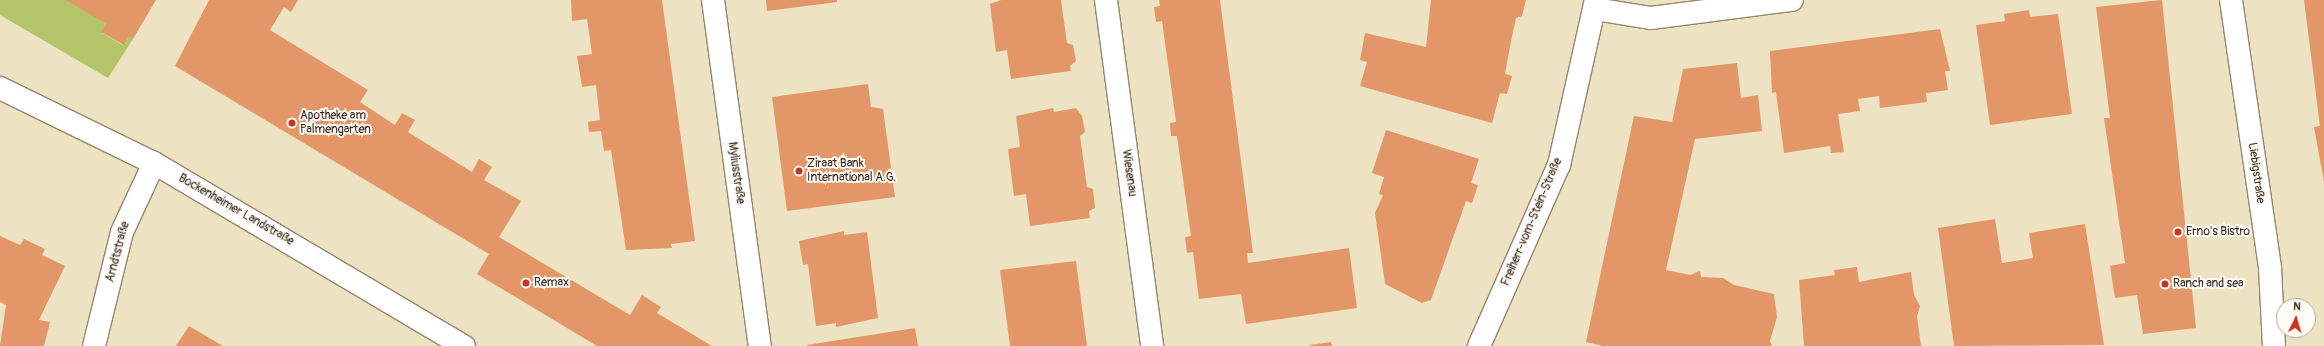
<!DOCTYPE html>
<html>
<head>
<meta charset="utf-8">
<style>
	body { margin:0 }
	#map { position:relative; width:2324px; height:346px; overflow:hidden; background:#ede2c2; font-family:Pangolin,sans-serif }
	div>[style] { position:absolute }
	.green>* { inset:0; background:#b2c569 }
	.building>* { inset:0; background:#e39769 }
	.roads { filter:drop-shadow(1px 0 #948670) drop-shadow(-1px 0 #948670) drop-shadow(0 1px #948670) drop-shadow(0 -1px #948670) }
	.street>* { height:22px; margin:-11px; padding:0 11px; transform-origin:11px; border-radius:11px; background:#fff }
	.secondary>* { height:22px; margin:-11px; padding:0 11px; transform-origin:11px; border-radius:11px; background:#fff }
	.dots>* { width:11px; height:11px; translate:-50% -50%; box-sizing:border-box; border:2px solid #fdfcf7; border-radius:50% }
	span { translate:-50% -50%; white-space:nowrap; text-align:center; line-height:1.15; -webkit-text-stroke:4px #fdfcf7; paint-order:stroke }
	.poi-label { font-size:12px; color:#3b2a1e }
	.left { translate:0 -50%; text-align:left }
	.street-label { font-size:12px; color:#3b2a1e }
	.north { position:absolute; left:2276px; top:298px; width:40px; height:40px; box-sizing:border-box; background:#fdfcf7; border:1px solid #afa8a0; border-radius:50%; rotate:5deg; font-size:11px; font-weight:700; line-height:16px; text-align:center; color:#3b2a1e }
	.north::after { content:''; display:block; margin:auto; width:14px; height:18px; background:#c8321e; clip-path:polygon(50% 0,100% 100%,50% 72%,0 100%) }
</style>
</head>
<body>
<div id="map">
	<div class="green">
		<div style="clip-path:polygon(0 0,68px 0,106px 24px,102px 33px,123px 45px,128px 37px,133px 39px,108px 78px,0 15px)"></div>
	</div>
	<div class="building">
		<div style="clip-path:polygon(66px 0,156px 0,133px 39px,128px 37px,124px 45px,101px 32px,106px 24px)"></div>
		<div style="clip-path:polygon(209px 0,298px 0,291px 12px,284px 7px,270px 30px,368px 90px,360px 102px,395px 125px,402px 113px,415px 120px,408px 132px,472px 172px,479px 159px,492px 167px,484px 180px,521px 201px,499px 237px,630px 315px,642px 295px,661px 307px,657px 313px,712px 346px,597px 346px,477px 274px,489px 254px,175px 66px)"></div>
		<div style="clip-path:polygon(571px 0,662px 0,695px 241px,671px 244px,672px 248px,626px 250px,611px 150px,604px 151px,601px 131px,589px 132px,588px 122px,600px 120px,596px 85px,582px 87px,577px 56px,592px 54px,587px 19px,572px 21px)"></div>
		<div style="clip-path:polygon(766px 0,837px 0,837px 2px,767px 11px)"></div>
		<div style="clip-path:polygon(1001px 0,1061px 0,1067px 43px,1073px 45px,1076px 61px,1070px 66px,1071px 71px,1011px 79px,1007px 50px,996px 52px,990px 4px)"></div>
		<div style="clip-path:polygon(1159px 0,1220px 0,1253px 253px,1247px 253px,1248px 263px,1349px 248px,1357px 308px,1246px 324px,1241px 294px,1199px 299px,1193px 252px,1187px 253px,1185px 237px,1191px 236px,1177px 136px,1171px 136px,1170px 123px,1176px 122px,1162px 21px,1156px 22px,1154px 7px,1160px 6px)"></div>
		<div style="clip-path:polygon(1431px 0,1526px 0,1522px 16px,1516px 18px,1511px 41px,1505px 74px,1512px 76px,1507px 94px,1500px 93px,1492px 123px,1360px 86px,1367px 62px,1360px 60px,1365px 33px,1426px 47px)"></div>
		<div style="clip-path:polygon(2162px 0,2196px 328px,2143px 334px,2137px 295px,2115px 298px,2110px 266px,2125px 263px,2104px 118px,2110px 118px,2096px 7px)"></div>
		<div style="clip-path:polygon(2304px 0,2324px 0,2324px 182px,2314px 127px,2320px 126px)"></div>
		<div style="clip-path:polygon(2029px 10px,2030px 17px,2058px 14px,2072px 114px,1990px 125px,1976px 25px,2005px 21px,2004px 14px)"></div>
		<div style="clip-path:polygon(1940px 29px,1950px 71px,1945px 71px,1948px 90px,1926px 93px,1927px 102px,1880px 108px,1879px 96px,1858px 99px,1860px 111px,1838px 114px,1844px 152px,1831px 153px,1830px 146px,1784px 153px,1776px 92px,1772px 93px,1770px 51px)"></div>
		<div style="clip-path:polygon(1737px 63px,1741px 98px,1758px 95px,1762px 131px,1695px 139px,1666px 270px,1690px 275px,1700px 271px,1701px 277px,1723px 278px,1734px 285px,1774px 294px,1777px 317px,1770px 341px,1772px 346px,1603px 346px,1586px 342px,1634px 116px,1672px 122px,1683px 69px)"></div>
		<div style="clip-path:polygon(868px 84px,871px 107px,883px 109px,895px 197px,787px 211px,772px 97px)"></div>
		<div style="clip-path:polygon(1053px 108px,1054px 112px,1076px 108px,1082px 116px,1085px 132px,1080px 136px,1087px 187px,1093px 189px,1095px 208px,1089px 211px,1090px 218px,1030px 226px,1026px 194px,1014px 196px,1008px 149px,1020px 147px,1016px 116px)"></div>
		<div style="clip-path:polygon(1386px 130px,1479px 159px,1471px 183px,1478px 185px,1472px 203px,1466px 201px,1431px 300px,1422px 303px,1385px 284px,1375px 213px,1383px 195px,1379px 194px,1384px 177px,1372px 173px)"></div>
		<div style="clip-path:polygon(1995px 219px,2002px 263px,2033px 258px,2029px 233px,2085px 224px,2104px 345px,1954px 346px,1938px 228px)"></div>
		<div style="clip-path:polygon(844px 231px,844px 235px,867px 232px,878px 318px,836px 327px,836px 323px,816px 326px,808px 264px,803px 265px,799px 241px)"></div>
		<div style="clip-path:polygon(0 236px,20px 245px,24px 239px,45px 249px,42px 255px,65px 266px,39px 320px,50px 322px,44px 346px,0 346px,6px 305px,0 302px)"></div>
		<div style="clip-path:polygon(1076px 261px,1087px 346px,1010px 346px,1000px 270px)"></div>
		<div style="clip-path:polygon(1857px 267px,1859px 282px,1911px 272px,1914px 295px,1920px 306px,1917px 316px,1921px 346px,1804px 346px,1799px 280px,1835px 275px,1834px 270px)"></div>
		<div style="clip-path:polygon(189px 326px,223px 346px,176px 346px)"></div>
		<div style="clip-path:polygon(915px 328px,918px 346px,807px 346px,807px 345px)"></div>
		<div style="clip-path:polygon(1331px 342px,1332px 346px,1310px 346px,1310px 345px)"></div>
	</div>
	<div class="roads">
		<div class="street">
			<div style="left:713px;top:0;width:349px;rotate:82.3deg"></div>
			<div style="left:1106px;top:0;width:349px;rotate:82.4deg"></div>
			<div style="left:2231px;top:0;width:271px;rotate:81.7deg"></div>
			<div style="left:2270px;top:268px;width:78px;rotate:87.1deg"></div>
			<div style="left:1595px;top:9px;width:57px;rotate:9.1deg"></div>
			<div style="left:1651px;top:18px;width:142px;rotate:-7.3deg"></div>
			<div style="left:94px;top:346px;width:117px;rotate:-76.2deg"></div>
			<div style="left:122px;top:232px;width:76px;rotate:-65.1deg"></div>
			<div style="left:1479px;top:346px;width:198px;rotate:-66.2deg"></div>
			<div style="left:1559px;top:165px;width:169px;rotate:-77.4deg"></div>
		</div>
		<div class="secondary">
			<div style="left:0;top:88px;width:171px;rotate:26deg"></div>
			<div style="left:154px;top:163px;width:360px;rotate:30.6deg"></div>
		</div>
	</div>
	<div class="dots">
		<div style="left:292px;top:123px;background:#c8321e"></div>
		<div style="left:799px;top:171px;background:#c8321e"></div>
		<div style="left:2178px;top:232px;background:#c8321e"></div>
		<div style="left:526px;top:283px;background:#c8321e"></div>
		<div style="left:2165px;top:284px;background:#c8321e"></div>
	</div>
	<div class="poi-label">
		<span class="left" style="left:300px;top:123px">Apotheke am<br>Palmengarten</span>
		<span class="left" style="left:807px;top:171px">Ziraat Bank<br>International A.G.</span>
		<span class="left" style="left:2186px;top:232px">Erno's Bistro</span>
		<span class="left" style="left:534px;top:283px">Remax</span>
		<span class="left" style="left:2173px;top:284px">Ranch and sea</span>
	</div>
	<div class="street-label">
		<span style="left:736px;top:173px;rotate:82deg">Myliusstraße</span>
		<span style="left:1129px;top:173px;rotate:82deg">Wiesenau</span>
		<span style="left:2256px;top:173px;rotate:82deg">Liebigstraße</span>
		<span style="left:236px;top:210px;rotate:30deg">Bockenheimer Landstraße</span>
		<span style="left:1532px;top:222px;rotate:-67deg">Freiherr-vom-Stein-Straße</span>
		<span style="left:118px;top:252px;rotate:-75deg">Arndtstraße</span>
	</div>
	<div class="north">N</div>
</div>
</body>
</html>
